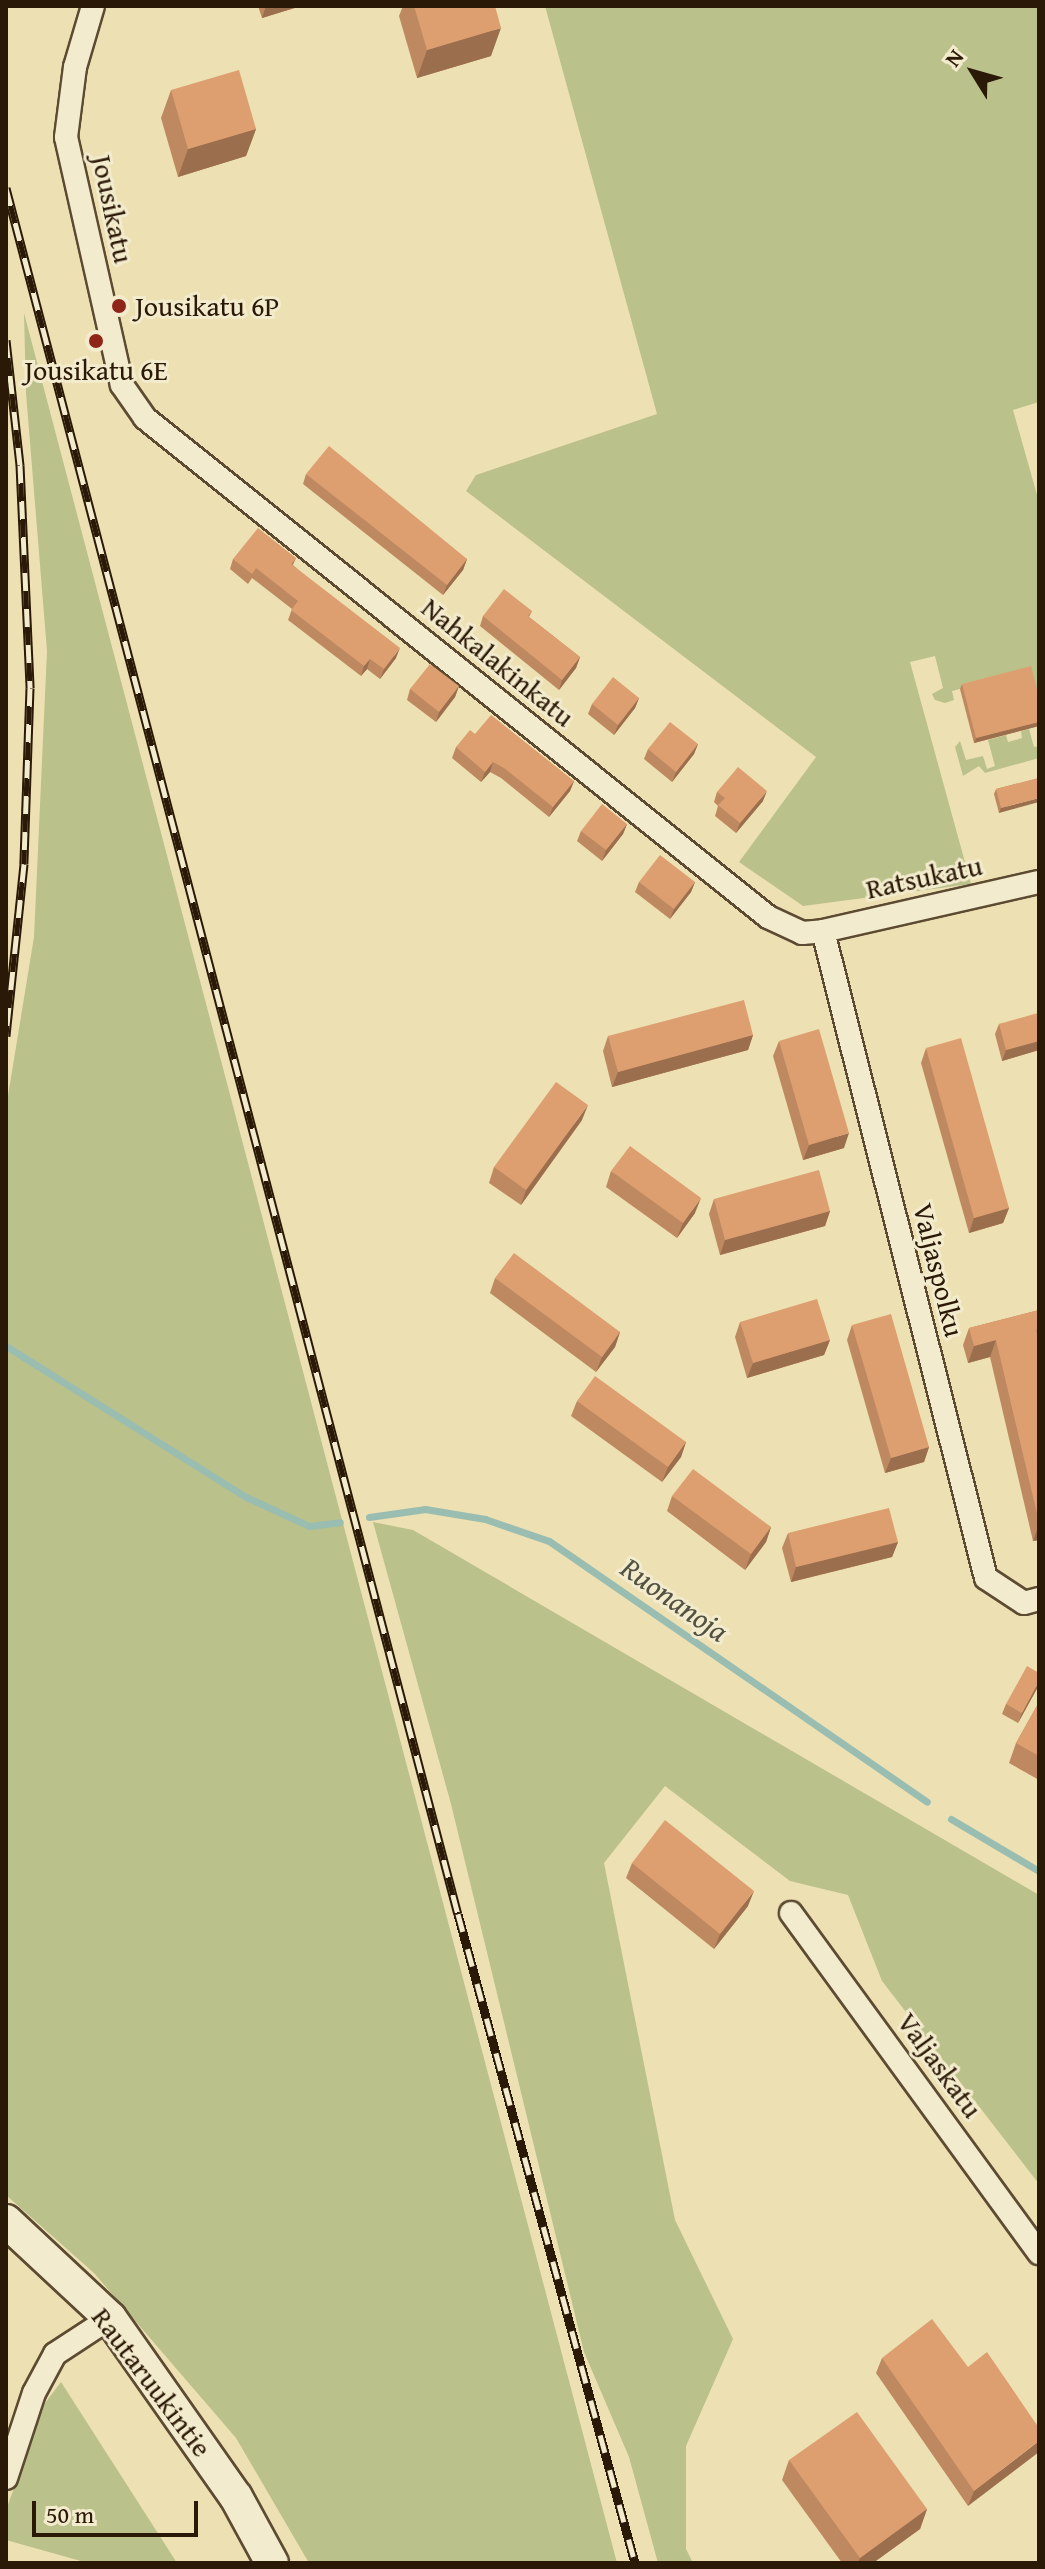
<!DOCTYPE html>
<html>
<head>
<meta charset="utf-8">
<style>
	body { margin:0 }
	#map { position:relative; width:1045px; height:2569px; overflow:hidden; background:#ede0b2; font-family:"Gentium Book Plus",serif }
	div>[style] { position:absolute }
	.green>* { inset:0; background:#bbc18a }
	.stream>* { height:7px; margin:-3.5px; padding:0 3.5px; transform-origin:3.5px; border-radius:3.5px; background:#9abdb1 }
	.roads { filter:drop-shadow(2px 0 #5c4b32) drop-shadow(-2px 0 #5c4b32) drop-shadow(0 2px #5c4b32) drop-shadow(0 -2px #5c4b32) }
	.street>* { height:22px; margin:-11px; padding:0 11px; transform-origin:11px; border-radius:11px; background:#f3ebcd }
	.secondary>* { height:32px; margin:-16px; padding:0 16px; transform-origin:16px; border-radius:16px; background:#f3ebcd }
	.rail>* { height:9px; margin-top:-4.5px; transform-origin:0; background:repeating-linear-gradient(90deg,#f3ebcd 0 18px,#2b1907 0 36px); box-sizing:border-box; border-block:2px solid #2b1907 }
	.wall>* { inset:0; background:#be8960 }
	.shaded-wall>* { inset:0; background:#9b6f4e }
	.building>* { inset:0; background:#dd9f70 }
	.dots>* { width:22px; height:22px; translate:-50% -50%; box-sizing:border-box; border:4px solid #f3ebcd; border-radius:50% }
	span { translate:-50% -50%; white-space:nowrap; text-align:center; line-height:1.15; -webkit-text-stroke:6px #f3ebcd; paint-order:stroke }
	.street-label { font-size:28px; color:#2b1907 }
	.poi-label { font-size:28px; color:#2b1907 }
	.left { translate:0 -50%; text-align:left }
	.water-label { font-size:30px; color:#525242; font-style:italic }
	.frame { position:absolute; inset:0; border:8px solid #2b1907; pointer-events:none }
	.north { position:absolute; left:933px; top:32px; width:80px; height:80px; -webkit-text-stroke:6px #f3ebcd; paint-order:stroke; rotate:307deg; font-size:22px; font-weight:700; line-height:32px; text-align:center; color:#2b1907 }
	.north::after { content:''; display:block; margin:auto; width:28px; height:36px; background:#2b1907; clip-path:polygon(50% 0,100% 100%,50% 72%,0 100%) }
	.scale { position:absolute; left:32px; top:2501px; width:166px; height:36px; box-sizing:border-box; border:4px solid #2b1907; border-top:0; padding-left:10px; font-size:24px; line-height:28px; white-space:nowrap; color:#2b1907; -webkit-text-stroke:6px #f3ebcd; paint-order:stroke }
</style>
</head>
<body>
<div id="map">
	<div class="green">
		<div style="clip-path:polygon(545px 6px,1039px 6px,1039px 402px,1013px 410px,1039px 502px,1039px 710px,1029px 671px,952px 691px,954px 700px,945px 703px,935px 700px,932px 694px,943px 688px,935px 656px,910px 662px,971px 884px,803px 906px,739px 862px,816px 757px,466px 491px,476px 475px,657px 414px)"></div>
		<div style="clip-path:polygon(24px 313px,617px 2563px,309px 2563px,236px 2438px,94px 2273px,6px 2195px,6px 1108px,34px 937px,47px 651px,26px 393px)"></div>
		<div style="clip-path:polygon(1029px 729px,1034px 747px,1039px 746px,1039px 758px,985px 773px,979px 766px,963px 776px,955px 747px,960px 741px,966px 760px,983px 756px,987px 769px,995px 766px,988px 740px,1006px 735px,1008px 742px,1022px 738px,1021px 731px)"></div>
		<div style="clip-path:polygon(373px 1522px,413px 1530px,1039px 1895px,1039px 2184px,882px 1981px,848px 1895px,790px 1881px,665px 1786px,604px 1863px,675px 2220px,733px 2339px,686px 2446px,686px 2549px,693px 2563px,658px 2563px,629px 2457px,584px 2352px,451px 1804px)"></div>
		<div style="clip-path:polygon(61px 2382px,177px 2563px,88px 2563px,6px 2540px,6px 2510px,45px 2403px)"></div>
	</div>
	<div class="stream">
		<div style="left:6px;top:1346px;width:284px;rotate:32.2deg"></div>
		<div style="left:246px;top:1497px;width:69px;rotate:24.7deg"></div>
		<div style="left:309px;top:1526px;width:31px;rotate:-7deg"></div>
		<div style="left:369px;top:1517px;width:57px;rotate:-8.1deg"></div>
		<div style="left:425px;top:1509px;width:61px;rotate:9.5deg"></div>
		<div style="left:485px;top:1519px;width:68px;rotate:19deg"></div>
		<div style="left:549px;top:1541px;width:459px;rotate:34.6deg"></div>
		<div style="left:951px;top:1819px;width:102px;rotate:30.6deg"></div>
	</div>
	<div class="roads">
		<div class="street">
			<div style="left:93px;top:6px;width:64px;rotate:106.4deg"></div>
			<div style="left:75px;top:67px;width:71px;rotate:97.3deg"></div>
			<div style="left:66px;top:137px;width:254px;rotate:77.3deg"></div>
			<div style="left:122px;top:385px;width:40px;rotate:55.1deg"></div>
			<div style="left:145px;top:418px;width:798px;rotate:38.69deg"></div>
			<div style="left:768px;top:917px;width:38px;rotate:25deg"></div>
			<div style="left:802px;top:933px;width:21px;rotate:-5deg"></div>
			<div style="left:823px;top:931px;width:221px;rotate:-12.8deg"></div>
			<div style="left:823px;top:931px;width:667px;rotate:75.86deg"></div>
			<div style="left:986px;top:1578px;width:45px;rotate:33.3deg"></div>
			<div style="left:1024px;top:1603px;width:16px;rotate:-15deg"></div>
			<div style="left:791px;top:1913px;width:421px;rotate:53.9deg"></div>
			<div style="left:6px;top:2478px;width:89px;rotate:-71.8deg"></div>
			<div style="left:34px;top:2393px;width:44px;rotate:-61.7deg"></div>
			<div style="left:55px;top:2354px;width:66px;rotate:-33.2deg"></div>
		</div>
		<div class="secondary">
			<div style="left:6px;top:2221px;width:142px;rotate:43deg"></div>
			<div style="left:110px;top:2318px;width:219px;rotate:54.9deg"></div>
			<div style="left:236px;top:2497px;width:75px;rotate:61.4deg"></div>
		</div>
	</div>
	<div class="rail">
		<div style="left:6px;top:188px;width:1784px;rotate:75.33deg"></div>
		<div style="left:458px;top:1914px;width:673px;rotate:74.74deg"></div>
		<div style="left:6px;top:340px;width:126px;rotate:83.6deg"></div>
		<div style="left:20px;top:465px;width:223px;rotate:87.4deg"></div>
		<div style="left:30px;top:688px;width:176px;rotate:92deg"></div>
		<div style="left:24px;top:864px;width:173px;rotate:96deg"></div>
	</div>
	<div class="wall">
		<div style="clip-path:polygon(258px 6px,301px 6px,262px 18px)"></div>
		<div style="clip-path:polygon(403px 6px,495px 6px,491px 56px,417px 78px,399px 16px)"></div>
		<div style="clip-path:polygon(171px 90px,256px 129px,246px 156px,178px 177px,161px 118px)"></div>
		<div style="clip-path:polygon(306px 474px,467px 559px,463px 570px,443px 595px,303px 484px)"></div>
		<div style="clip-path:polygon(296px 558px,293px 565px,396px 658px,380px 679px,367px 669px,361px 676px,288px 620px,292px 609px,252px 578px,248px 584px,230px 569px,233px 559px)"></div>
		<div style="clip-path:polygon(532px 611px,529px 617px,580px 657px,576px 668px,559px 690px,480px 626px,483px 616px)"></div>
		<div style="clip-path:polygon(962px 684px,1039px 697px,1039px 726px,974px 743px,960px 689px)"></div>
		<div style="clip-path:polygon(459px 686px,455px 697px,436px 722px,407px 700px,410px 689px)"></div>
		<div style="clip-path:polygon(639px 698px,635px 708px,614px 735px,588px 714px,592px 704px)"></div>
		<div style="clip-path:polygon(475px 734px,574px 781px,570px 791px,549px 817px,501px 778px,490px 772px,481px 782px,452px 758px,456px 747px)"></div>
		<div style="clip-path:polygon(698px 744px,694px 754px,672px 782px,644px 759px,648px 749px)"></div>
		<div style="clip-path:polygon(1039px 778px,999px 813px,994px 794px,996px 789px)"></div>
		<div style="clip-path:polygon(717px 792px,763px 801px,736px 833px,715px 816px,718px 806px,714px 802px)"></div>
		<div style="clip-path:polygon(627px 824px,623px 834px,602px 861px,577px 841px,581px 831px)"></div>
		<div style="clip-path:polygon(639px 882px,695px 882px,691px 892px,670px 919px,635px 892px)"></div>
		<div style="clip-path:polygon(1039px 1017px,1039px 1050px,1002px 1061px,995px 1034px,999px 1024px)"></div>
		<div style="clip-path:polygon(753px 1035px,748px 1050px,612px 1087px,603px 1051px,608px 1036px)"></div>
		<div style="clip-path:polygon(779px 1041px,844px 1148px,803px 1160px,773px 1056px)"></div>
		<div style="clip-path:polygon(926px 1048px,1009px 1208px,1003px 1223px,969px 1233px,921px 1063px)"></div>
		<div style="clip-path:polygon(582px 1120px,521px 1205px,489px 1183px,494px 1167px)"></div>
		<div style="clip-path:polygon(611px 1171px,695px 1213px,677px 1238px,606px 1187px)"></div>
		<div style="clip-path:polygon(714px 1199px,830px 1211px,825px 1226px,720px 1255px,709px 1214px)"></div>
		<div style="clip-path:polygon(495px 1278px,620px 1332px,615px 1347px,596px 1372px,490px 1293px)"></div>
		<div style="clip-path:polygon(1039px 1310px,1039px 1540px,1033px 1541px,990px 1357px,968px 1363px,963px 1345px,969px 1328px)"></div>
		<div style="clip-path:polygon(740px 1322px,830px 1340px,824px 1355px,747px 1378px,735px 1337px)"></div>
		<div style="clip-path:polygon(852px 1325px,929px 1447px,924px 1462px,885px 1473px,847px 1340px)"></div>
		<div style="clip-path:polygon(577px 1401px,686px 1442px,681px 1457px,662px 1482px,571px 1416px)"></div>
		<div style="clip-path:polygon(672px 1496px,771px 1527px,766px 1542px,745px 1570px,667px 1511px)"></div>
		<div style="clip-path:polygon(788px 1533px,898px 1542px,892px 1557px,791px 1582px,782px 1548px)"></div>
		<div style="clip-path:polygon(1039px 1685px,1018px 1723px,1002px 1714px,1006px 1704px)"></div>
		<div style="clip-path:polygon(1039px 1702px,1039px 1780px,1009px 1763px,1016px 1743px)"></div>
		<div style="clip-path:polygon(632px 1863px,748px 1906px,714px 1949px,626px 1878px)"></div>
		<div style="clip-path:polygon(882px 2358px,968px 2367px,1039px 2428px,968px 2506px,876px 2373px)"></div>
		<div style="clip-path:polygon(789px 2460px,927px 2509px,920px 2529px,873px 2563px,842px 2563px,782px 2480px)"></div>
	</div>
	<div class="shaded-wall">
		<div style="clip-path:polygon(266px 6px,301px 6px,262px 18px)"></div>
		<div style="clip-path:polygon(501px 28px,491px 56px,417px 78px,427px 50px)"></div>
		<div style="clip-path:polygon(256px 129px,246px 156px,178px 177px,188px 149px)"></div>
		<div style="clip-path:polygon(467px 559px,463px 570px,443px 595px,447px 585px)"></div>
		<div style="clip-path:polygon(400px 648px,396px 658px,380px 679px,384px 669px)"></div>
		<div style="clip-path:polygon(580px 657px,576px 668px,559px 690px,562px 680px)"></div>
		<div style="clip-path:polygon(370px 659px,367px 669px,361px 676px,364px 666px)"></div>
		<div style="clip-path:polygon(459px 686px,455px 697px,436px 722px,439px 712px)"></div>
		<div style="clip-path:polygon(639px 698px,635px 708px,614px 735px,618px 725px)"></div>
		<div style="clip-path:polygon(1039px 722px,1039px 726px,974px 743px,976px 738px)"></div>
		<div style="clip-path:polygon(698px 744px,694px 754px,672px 782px,676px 772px)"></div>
		<div style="clip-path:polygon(493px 762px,490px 772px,481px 782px,485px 772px)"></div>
		<div style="clip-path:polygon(574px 781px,570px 791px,549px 817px,553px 807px)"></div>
		<div style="clip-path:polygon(767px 791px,763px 801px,736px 833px,740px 823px)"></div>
		<div style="clip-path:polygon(1039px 798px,1039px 802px,999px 813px,1001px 808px)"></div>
		<div style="clip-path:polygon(627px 824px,623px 834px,602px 861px,606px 850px)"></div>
		<div style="clip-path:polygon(695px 882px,691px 892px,670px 919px,674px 909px)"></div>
		<div style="clip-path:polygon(753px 1035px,748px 1050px,612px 1087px,618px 1072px)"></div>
		<div style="clip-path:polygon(1039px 1041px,1039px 1050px,1002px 1061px,1006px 1050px)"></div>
		<div style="clip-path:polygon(588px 1105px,582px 1120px,521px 1205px,526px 1190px)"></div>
		<div style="clip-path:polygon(849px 1133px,844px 1148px,803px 1160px,809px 1145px)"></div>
		<div style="clip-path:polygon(701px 1198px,695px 1213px,677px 1238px,683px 1223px)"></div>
		<div style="clip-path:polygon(1009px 1208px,1003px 1223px,969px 1233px,974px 1218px)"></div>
		<div style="clip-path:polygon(830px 1211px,825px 1226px,720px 1255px,725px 1240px)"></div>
		<div style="clip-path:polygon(620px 1332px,615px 1347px,596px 1372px,602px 1357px)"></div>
		<div style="clip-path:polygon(830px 1340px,824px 1355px,747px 1378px,753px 1363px)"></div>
		<div style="clip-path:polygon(996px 1340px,990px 1357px,968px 1363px,974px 1346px)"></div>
		<div style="clip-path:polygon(686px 1442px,681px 1457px,662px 1482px,668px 1467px)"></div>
		<div style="clip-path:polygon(929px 1447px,924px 1462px,885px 1473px,891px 1458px)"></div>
		<div style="clip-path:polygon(1039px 1525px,1039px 1540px,1033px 1541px)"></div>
		<div style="clip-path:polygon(771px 1527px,766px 1542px,745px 1570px,751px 1554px)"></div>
		<div style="clip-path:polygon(898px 1542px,892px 1557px,791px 1582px,796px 1567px)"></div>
		<div style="clip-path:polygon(1039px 1681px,1039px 1685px,1018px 1723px,1022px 1713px)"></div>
		<div style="clip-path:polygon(754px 1891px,748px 1906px,714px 1949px,720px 1934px)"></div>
		<div style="clip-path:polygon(1039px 2441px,1039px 2452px,968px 2506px,974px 2491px)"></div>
		<div style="clip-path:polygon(927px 2509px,920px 2529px,873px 2563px,858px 2563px,860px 2558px)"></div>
	</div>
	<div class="building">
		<div style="clip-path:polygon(414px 6px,495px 6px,501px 28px,427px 50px)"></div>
		<div style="clip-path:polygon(239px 70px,256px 129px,188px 149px,171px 90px)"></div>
		<div style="clip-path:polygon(329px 446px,467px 559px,447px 585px,306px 474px)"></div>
		<div style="clip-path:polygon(258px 528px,296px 558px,291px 564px,400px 648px,384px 669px,370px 659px,364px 666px,291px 610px,298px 601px,256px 568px,252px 574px,233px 559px)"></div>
		<div style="clip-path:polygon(504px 589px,532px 611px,528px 616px,580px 657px,562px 680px,483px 616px)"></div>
		<div style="clip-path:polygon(430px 664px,459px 686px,439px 712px,410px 689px)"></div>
		<div style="clip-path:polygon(1031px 666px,1039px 697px,1039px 722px,976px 738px,962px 684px)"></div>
		<div style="clip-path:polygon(613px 677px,639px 698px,618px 725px,592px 704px)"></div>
		<div style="clip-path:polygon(491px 715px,574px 781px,553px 807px,504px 768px,493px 762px,485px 772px,456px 747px,470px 730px,475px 734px)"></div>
		<div style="clip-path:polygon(670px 722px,698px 744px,676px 772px,648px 749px)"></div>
		<div style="clip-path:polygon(738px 767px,767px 791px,740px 823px,718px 805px,725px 798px,717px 792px)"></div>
		<div style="clip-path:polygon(1039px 778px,1039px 798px,1001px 808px,996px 789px)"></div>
		<div style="clip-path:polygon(602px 804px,627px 824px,606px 850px,581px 831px)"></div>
		<div style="clip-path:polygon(660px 855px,695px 882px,674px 909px,639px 882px)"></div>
		<div style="clip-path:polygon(744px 1000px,753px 1035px,618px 1072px,608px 1036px)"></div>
		<div style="clip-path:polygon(1038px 1013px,1039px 1017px,1039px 1041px,1006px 1050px,999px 1024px)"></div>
		<div style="clip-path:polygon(819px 1029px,849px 1133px,809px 1145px,779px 1041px)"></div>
		<div style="clip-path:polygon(961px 1038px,1009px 1208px,974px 1218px,926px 1048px)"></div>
		<div style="clip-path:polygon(556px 1082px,588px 1105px,526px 1190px,494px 1167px)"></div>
		<div style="clip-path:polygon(630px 1146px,701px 1198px,683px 1223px,611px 1171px)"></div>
		<div style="clip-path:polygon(819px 1170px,830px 1211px,725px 1240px,714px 1199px)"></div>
		<div style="clip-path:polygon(514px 1253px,620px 1332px,602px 1357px,495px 1278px)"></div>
		<div style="clip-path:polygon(817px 1299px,830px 1340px,753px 1363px,740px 1322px)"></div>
		<div style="clip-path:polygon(1039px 1310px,1039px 1329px,1036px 1330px,1039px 1341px,1039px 1522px,996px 1340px,974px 1346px,969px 1328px)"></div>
		<div style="clip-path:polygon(891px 1314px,929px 1447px,891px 1458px,852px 1325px)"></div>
		<div style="clip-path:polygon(595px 1376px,686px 1442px,668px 1467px,577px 1401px)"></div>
		<div style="clip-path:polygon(693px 1469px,771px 1527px,751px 1554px,672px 1496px)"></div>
		<div style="clip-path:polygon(889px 1508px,898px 1542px,796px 1567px,788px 1533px)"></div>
		<div style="clip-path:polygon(1027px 1666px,1039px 1673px,1039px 1681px,1022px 1713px,1006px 1704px)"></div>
		<div style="clip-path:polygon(1039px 1702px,1039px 1756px,1016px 1743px)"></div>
		<div style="clip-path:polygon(665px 1820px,754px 1891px,720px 1934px,632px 1863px)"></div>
		<div style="clip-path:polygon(932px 2319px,968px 2367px,987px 2352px,1039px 2428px,1039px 2441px,974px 2491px,882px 2358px)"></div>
		<div style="clip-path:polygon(857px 2412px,927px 2509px,860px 2558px,789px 2460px)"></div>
	</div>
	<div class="dots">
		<div style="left:119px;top:306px;background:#8f2418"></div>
		<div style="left:96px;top:341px;background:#8f2418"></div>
	</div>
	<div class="street-label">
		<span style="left:113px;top:209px;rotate:78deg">Jousikatu</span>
		<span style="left:498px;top:662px;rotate:39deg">Nahkalakinkatu</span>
		<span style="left:924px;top:877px;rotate:-12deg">Ratsukatu</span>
		<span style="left:939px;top:1270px;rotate:76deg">Valjaspolku</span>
		<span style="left:940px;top:2065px;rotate:54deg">Valjaskatu</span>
		<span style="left:152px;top:2382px;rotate:53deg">Rautaruukintie</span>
	</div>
	<div class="poi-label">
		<span class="left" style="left:135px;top:306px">Jousikatu 6P</span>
		<span style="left:96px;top:370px">Jousikatu 6E</span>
	</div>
	<div class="water-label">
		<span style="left:675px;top:1599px;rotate:35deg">Ruonanoja</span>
	</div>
	<div class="frame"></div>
	<div class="north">N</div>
	<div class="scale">50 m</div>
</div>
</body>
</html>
